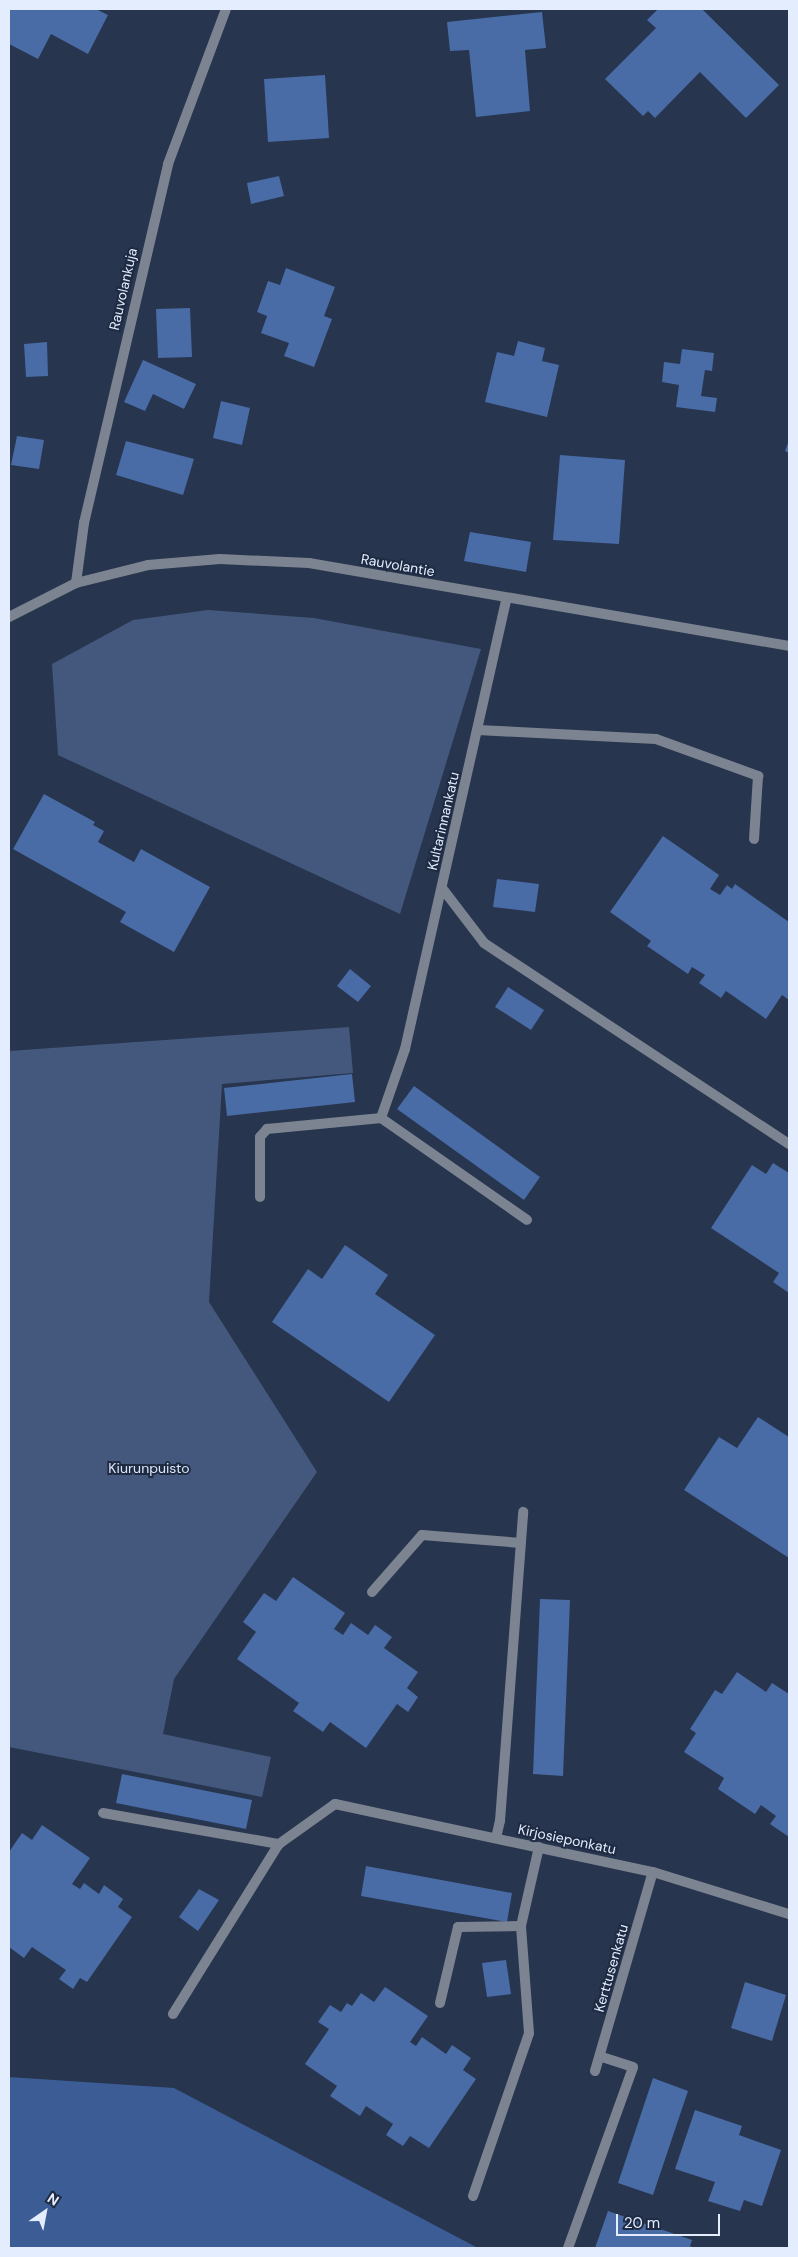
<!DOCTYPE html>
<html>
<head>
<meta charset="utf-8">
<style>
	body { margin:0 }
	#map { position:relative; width:798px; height:2257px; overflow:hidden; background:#27354e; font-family:"DM Sans",sans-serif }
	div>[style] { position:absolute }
	.green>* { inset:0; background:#43587c }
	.forest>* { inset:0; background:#3c5c96 }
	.building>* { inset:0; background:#496ba6 }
	.service>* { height:10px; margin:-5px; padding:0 5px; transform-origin:5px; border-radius:5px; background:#7d8491 }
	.minor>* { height:10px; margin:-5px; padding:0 5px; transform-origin:5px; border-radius:5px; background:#7d8491 }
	span { translate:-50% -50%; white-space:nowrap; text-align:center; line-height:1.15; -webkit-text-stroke:4px #1e2b43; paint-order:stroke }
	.street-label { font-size:14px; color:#e3edfd }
	.park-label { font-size:14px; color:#dbe5f7 }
	.frame { position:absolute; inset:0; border:10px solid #e3edfd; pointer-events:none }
	.north { position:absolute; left:20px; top:2187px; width:50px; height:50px; -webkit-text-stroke:4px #1e2b43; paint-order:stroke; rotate:33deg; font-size:14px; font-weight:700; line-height:20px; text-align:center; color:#e3edfd }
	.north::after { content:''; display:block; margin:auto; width:18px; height:22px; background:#e3edfd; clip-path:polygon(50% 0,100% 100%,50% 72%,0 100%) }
	.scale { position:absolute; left:616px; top:2214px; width:104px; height:22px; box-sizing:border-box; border:2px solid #e3edfd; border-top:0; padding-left:6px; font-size:15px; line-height:18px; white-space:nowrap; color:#e3edfd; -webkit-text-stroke:4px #1e2b43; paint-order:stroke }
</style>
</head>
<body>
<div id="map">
	<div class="green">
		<div style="clip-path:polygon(208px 610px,314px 618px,481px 649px,400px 914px,58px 755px,52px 664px,133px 620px)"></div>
		<div style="clip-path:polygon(349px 1027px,353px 1073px,222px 1084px,209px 1302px,317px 1472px,174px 1679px,163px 1734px,271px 1757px,262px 1797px,9px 1747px,9px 1051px)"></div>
	</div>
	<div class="forest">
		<div style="clip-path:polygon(9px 2077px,174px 2088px,478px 2248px,9px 2248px)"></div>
	</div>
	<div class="building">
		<div style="clip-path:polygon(9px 9px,96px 9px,108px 15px,88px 54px,51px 34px,38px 59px,9px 44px)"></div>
		<div style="clip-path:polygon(658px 9px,702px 9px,779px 85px,746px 118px,700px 72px,655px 118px,648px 111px,643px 116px,605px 79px,656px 28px,647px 20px)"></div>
		<div style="clip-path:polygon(542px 12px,546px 48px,525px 50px,530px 111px,476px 117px,469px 50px,450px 51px,447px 22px)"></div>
		<div style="clip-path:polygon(325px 75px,329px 138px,268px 142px,264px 79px)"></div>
		<div style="clip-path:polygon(279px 176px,284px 196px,251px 204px,247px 183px)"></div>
		<div style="clip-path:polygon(286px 268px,335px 287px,324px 316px,332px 319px,314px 367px,284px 356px,289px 343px,261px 333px,267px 316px,257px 312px,268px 281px,280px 285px)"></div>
		<div style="clip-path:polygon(190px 308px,192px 357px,158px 358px,156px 309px)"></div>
		<div style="clip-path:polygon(518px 341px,545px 348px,542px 361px,559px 365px,547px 417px,485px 402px,497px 352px,514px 356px)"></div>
		<div style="clip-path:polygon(47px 342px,48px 376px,26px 377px,24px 344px)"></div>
		<div style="clip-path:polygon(682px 349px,714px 353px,712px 371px,705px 370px,701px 396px,717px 398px,715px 412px,676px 407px,679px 385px,662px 382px,664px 362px,680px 364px)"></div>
		<div style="clip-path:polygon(143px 360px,196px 384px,184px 409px,153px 394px,145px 411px,124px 402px)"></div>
		<div style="clip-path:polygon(221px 401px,250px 408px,242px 445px,213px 438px)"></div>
		<div style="clip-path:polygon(17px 436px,44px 440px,39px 469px,11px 465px)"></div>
		<div style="clip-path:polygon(789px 440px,789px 453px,785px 451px)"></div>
		<div style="clip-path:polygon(126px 441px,194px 459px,183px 495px,116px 475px)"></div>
		<div style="clip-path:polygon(560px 455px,625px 460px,619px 544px,553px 540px)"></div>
		<div style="clip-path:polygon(470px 532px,531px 542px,526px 572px,464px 561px)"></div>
		<div style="clip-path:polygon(44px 794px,95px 822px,93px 825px,104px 831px,98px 842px,134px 862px,141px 849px,210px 887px,174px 952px,120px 922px,126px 912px,13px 849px)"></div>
		<div style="clip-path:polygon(663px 836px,719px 875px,710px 889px,720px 895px,727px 885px,732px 889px,735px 884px,789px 922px,789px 1000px,782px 995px,766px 1019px,726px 991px,721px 998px,699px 983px,705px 975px,692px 967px,688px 974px,647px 946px,651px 941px,610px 912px)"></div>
		<div style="clip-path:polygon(497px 879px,539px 884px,535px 912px,493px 907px)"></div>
		<div style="clip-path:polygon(350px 969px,371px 986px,358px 1002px,337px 986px)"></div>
		<div style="clip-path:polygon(508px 987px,544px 1010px,531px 1030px,495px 1007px)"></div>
		<div style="clip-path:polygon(352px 1074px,355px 1102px,227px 1116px,224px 1088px)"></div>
		<div style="clip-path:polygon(414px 1086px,540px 1177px,524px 1200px,397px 1109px)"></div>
		<div style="clip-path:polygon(773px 1163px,789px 1173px,789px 1293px,773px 1282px,779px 1273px,711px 1228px,752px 1165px,766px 1174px)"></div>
		<div style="clip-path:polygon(345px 1245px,388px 1275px,375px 1294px,435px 1335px,389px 1402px,272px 1322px,308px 1269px,322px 1279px)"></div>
		<div style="clip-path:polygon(758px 1417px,789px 1437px,789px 1558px,684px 1490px,719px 1437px,737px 1448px)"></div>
		<div style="clip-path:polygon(293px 1577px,345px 1613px,334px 1629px,343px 1635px,351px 1623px,368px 1635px,375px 1625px,392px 1637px,384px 1648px,418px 1672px,407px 1688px,418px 1697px,408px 1712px,397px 1704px,366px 1748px,330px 1722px,323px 1732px,293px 1711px,299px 1703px,237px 1659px,256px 1632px,243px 1622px,264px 1593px,276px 1601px)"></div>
		<div style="clip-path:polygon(540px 1599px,570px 1600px,563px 1776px,533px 1774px)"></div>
		<div style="clip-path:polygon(737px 1672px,766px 1692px,772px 1683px,789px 1694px,789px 1837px,770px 1824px,776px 1816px,761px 1805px,755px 1814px,718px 1789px,724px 1778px,684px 1752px,696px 1733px,690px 1729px,715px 1690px,722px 1694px)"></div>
		<div style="clip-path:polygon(122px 1774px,252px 1800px,246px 1829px,116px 1803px)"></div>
		<div style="clip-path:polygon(42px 1825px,90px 1858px,72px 1884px,80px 1889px,84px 1883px,99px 1894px,104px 1885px,123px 1899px,118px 1907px,132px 1917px,87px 1982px,80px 1978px,73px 1989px,59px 1979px,66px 1970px,32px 1947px,24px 1958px,9px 1947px,9px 1852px,22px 1833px,32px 1840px)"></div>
		<div style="clip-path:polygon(366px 1866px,512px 1893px,507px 1922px,361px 1896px)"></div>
		<div style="clip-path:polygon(199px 1889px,219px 1900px,198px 1931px,179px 1917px)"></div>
		<div style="clip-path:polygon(506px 1960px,511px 1994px,487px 1997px,482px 1963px)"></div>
		<div style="clip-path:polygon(745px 1982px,786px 1995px,772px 2041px,731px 2028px)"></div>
		<div style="clip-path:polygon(385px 1987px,428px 2016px,410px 2042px,416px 2046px,422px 2037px,446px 2054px,452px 2045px,471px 2058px,463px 2070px,476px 2079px,429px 2148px,410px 2136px,403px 2146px,386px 2135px,393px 2124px,366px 2106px,360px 2116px,330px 2096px,337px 2086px,305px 2064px,329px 2029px,318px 2022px,330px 2005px,341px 2012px,347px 2003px,352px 2006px,361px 1993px,374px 2002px)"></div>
		<div style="clip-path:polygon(653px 2078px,688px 2091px,653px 2195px,618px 2183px)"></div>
		<div style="clip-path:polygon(695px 2110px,742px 2126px,739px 2135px,781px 2150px,762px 2206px,744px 2200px,740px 2211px,708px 2201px,715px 2182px,675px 2169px)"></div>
		<div style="clip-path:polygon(608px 2211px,692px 2240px,690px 2246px,694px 2248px,595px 2248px)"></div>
	</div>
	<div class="service">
		<div style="left:478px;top:730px;width:178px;rotate:2.9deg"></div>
		<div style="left:656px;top:739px;width:109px;rotate:19.9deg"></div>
		<div style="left:758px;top:776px;width:63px;rotate:93.6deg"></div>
		<div style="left:442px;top:888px;width:69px;rotate:52.6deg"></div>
		<div style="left:484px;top:943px;width:365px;rotate:33.4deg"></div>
		<div style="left:405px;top:1049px;width:73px;rotate:109.2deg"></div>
		<div style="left:381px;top:1118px;width:178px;rotate:34.9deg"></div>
		<div style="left:260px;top:1197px;width:60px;rotate:-90deg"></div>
		<div style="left:260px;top:1137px;width:11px;rotate:-49deg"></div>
		<div style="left:267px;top:1129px;width:115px;rotate:-5.5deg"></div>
		<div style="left:372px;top:1592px;width:76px;rotate:-48.7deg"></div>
		<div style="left:422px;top:1535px;width:99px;rotate:4.6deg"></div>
		<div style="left:103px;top:1813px;width:179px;rotate:10deg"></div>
		<div style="left:496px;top:1838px;width:17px;rotate:-77deg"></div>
		<div style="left:500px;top:1821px;width:310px;rotate:-85.7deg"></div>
		<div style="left:440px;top:2003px;width:78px;rotate:-76.7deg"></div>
		<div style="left:458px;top:1927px;width:63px;rotate:-0.9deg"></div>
		<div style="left:173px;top:2014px;width:200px;rotate:-58.1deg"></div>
		<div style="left:279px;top:1844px;width:69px;rotate:-35.5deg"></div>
		<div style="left:473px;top:2196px;width:172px;rotate:-71deg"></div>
		<div style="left:529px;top:2033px;width:107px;rotate:-94.3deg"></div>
		<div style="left:521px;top:1926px;width:81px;rotate:-77.2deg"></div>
		<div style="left:568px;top:2248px;width:192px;rotate:-70.2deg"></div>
		<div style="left:633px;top:2067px;width:35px;rotate:-162deg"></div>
	</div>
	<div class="minor">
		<div style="left:76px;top:583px;width:61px;rotate:-82.4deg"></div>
		<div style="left:84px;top:523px;width:369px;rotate:-76.8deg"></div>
		<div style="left:168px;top:164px;width:165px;rotate:-69.5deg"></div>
		<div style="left:9px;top:617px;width:75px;rotate:-26.9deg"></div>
		<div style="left:76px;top:583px;width:74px;rotate:-14deg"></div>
		<div style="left:148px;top:565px;width:72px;rotate:-4.8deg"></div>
		<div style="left:220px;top:559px;width:89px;rotate:2.6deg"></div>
		<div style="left:309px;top:563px;width:487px;rotate:9.8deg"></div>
		<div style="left:405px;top:1049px;width:462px;rotate:-77.3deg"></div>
		<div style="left:335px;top:1804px;width:325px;rotate:12.1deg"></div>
		<div style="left:653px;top:1872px;width:142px;rotate:17.2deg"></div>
		<div style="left:595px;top:2071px;width:207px;rotate:-73.8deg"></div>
	</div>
	<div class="street-label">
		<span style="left:123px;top:289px;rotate:-77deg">Rauvolankuja</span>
		<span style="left:398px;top:565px;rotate:10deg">Rauvolantie</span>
		<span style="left:443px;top:821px;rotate:-77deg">Kultarinnankatu</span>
		<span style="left:567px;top:1839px;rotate:12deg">Kirjosieponkatu</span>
		<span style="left:611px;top:1968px;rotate:-74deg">Kerttusenkatu</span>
	</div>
	<div class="park-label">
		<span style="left:149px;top:1468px">Kiurunpuisto</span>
	</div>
	<div class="frame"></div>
	<div class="north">N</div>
	<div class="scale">20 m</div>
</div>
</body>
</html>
